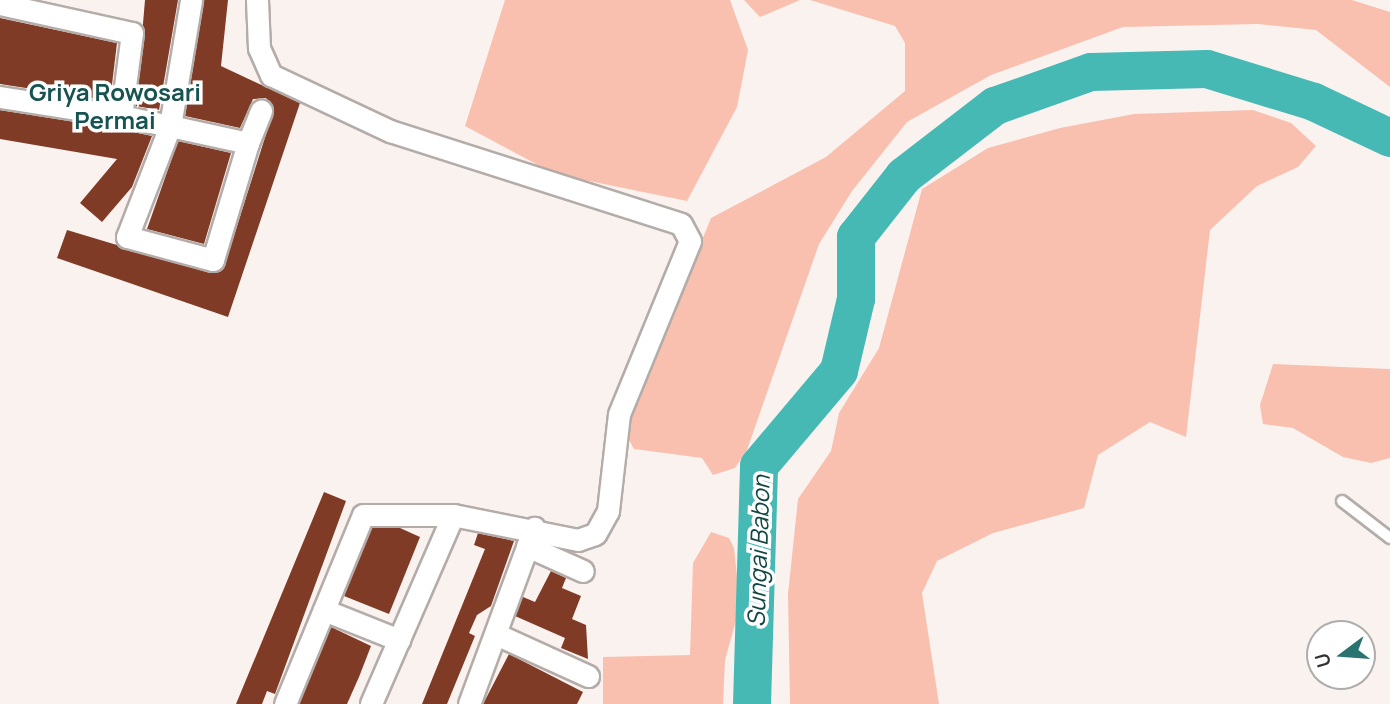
<!DOCTYPE html>
<html>
<head>
<meta charset="utf-8">
<style>
	body { margin:0 }
	#map { position:relative; width:1390px; height:704px; overflow:hidden; background:#faf2ef; font-family:Manrope,sans-serif }
	div>[style] { position:absolute }
	.green>* { inset:0; background:#f9c0af }
	.river>* { height:38px; margin:-19px; padding:0 19px; transform-origin:19px; border-radius:19px; background:#46b9b5 }
	.building>* { inset:0; background:#803b26 }
	.roads { filter:drop-shadow(2px 0 #b4aca9) drop-shadow(-2px 0 #b4aca9) drop-shadow(0 2px #b4aca9) drop-shadow(0 -2px #b4aca9) }
	.service>* { height:10px; margin:-5px; padding:0 5px; transform-origin:5px; border-radius:5px; background:#fff }
	.minor>* { height:21px; margin:-10.5px; padding:0 10.5px; transform-origin:10.5px; border-radius:10.5px; background:#fff }
	span { translate:-50% -50%; white-space:nowrap; text-align:center; line-height:1.15; -webkit-text-stroke:7px #fff; paint-order:stroke }
	.neighbourhood-label { font-size:24px; color:#175351; font-weight:700 }
	.water-label { font-size:24px; color:#124644; font-style:italic }
	.north { position:absolute; left:1306px; top:620px; width:70px; height:70px; box-sizing:border-box; background:#fff; border:2px solid #aeadac; border-radius:50%; rotate:254deg; font-size:19px; font-weight:700; line-height:28px; text-align:center; color:#343130 }
	.north::after { content:''; display:block; margin:auto; width:24px; height:32px; background:#297371; clip-path:polygon(50% 0,100% 100%,50% 72%,0 100%) }
</style>
</head>
<body>
<div id="map">
	<div class="green">
		<div style="clip-path:polygon(505px 0,730px 0,748px 50px,737px 107px,687px 201px,555px 174px,465px 126px)"></div>
		<div style="clip-path:polygon(744px 0,800px 0,760px 17px)"></div>
		<div style="clip-path:polygon(810px 0,1352px 0,1390px 12px,1390px 87px,1316px 30px,1258px 24px,1123px 27px,991px 75px,907px 122px,852px 191px,819px 244px,747px 450px,735px 468px,713px 475px,702px 458px,634px 449px,624px 431px,711px 218px,826px 157px,905px 91px,905px 43px,895px 26px)"></div>
		<div style="clip-path:polygon(1253px 110px,1291px 123px,1316px 146px,1298px 167px,1257px 186px,1210px 230px,1186px 437px,1150px 422px,1098px 455px,1084px 508px,993px 533px,937px 561px,922px 593px,939px 704px,790px 704px,788px 594px,798px 499px,831px 451px,839px 413px,879px 348px,922px 189px,988px 148px,1060px 128px,1134px 114px)"></div>
		<div style="clip-path:polygon(1273px 364px,1390px 369px,1390px 458px,1371px 463px,1343px 457px,1293px 428px,1263px 424px,1260px 405px)"></div>
		<div style="clip-path:polygon(711px 532px,729px 538px,734px 548px,740px 606px,725px 660px,723px 704px,603px 704px,603px 657px,690px 655px,693px 563px)"></div>
	</div>
	<div class="river">
		<div style="left:752px;top:704px;width:238px;rotate:-88.3deg"></div>
		<div style="left:759px;top:466px;width:124px;rotate:-49.9deg"></div>
		<div style="left:839px;top:371px;width:74px;rotate:-76.7deg"></div>
		<div style="left:856px;top:299px;width:62px;rotate:-90deg"></div>
		<div style="left:856px;top:237px;width:78px;rotate:-51.8deg"></div>
		<div style="left:904px;top:176px;width:115px;rotate:-37.6deg"></div>
		<div style="left:995px;top:106px;width:102px;rotate:-19.5deg"></div>
		<div style="left:1091px;top:72px;width:116px;rotate:-1.5deg"></div>
		<div style="left:1207px;top:69px;width:112px;rotate:17.1deg"></div>
		<div style="left:1314px;top:102px;width:84px;rotate:25.3deg"></div>
	</div>
	<div class="building">
		<div style="clip-path:polygon(145px 0,178px 0,159px 110px,136px 106px)"></div>
		<div style="clip-path:polygon(204px 0,228px 0,221px 66px,300px 103px,228px 317px,57px 258px,67px 230px,210px 273px,225px 264px,274px 109px,266px 98px,253px 99px,240px 128px,185px 116px)"></div>
		<div style="clip-path:polygon(0 18px,117px 43px,110px 101px,0 84px)"></div>
		<div style="clip-path:polygon(0 110px,119px 129px,152px 136px,132px 187px,102px 222px,80px 203px,117px 159px,0 139px)"></div>
		<div style="clip-path:polygon(178px 141px,231px 153px,204px 244px,147px 229px)"></div>
		<div style="clip-path:polygon(324px 492px,346px 501px,275px 694px,267px 691px,262px 704px,236px 704px)"></div>
		<div style="clip-path:polygon(372px 528px,400px 528px,420px 537px,389px 614px,344px 596px)"></div>
		<div style="clip-path:polygon(478px 533px,514px 541px,491px 606px,477px 615px,469px 633px,475px 636px,447px 704px,422px 704px,485px 549px,474px 545px)"></div>
		<div style="clip-path:polygon(551px 571px,566px 578px,562px 588px,581px 596px,572px 619px,586px 625px,588px 659px,561px 648px,565px 638px,515px 616px,523px 597px,535px 602px)"></div>
		<div style="clip-path:polygon(331px 627px,371px 646px,359px 677px,347px 704px,299px 704px)"></div>
		<div style="clip-path:polygon(509px 654px,583px 692px,577px 704px,483px 704px)"></div>
	</div>
	<div class="roads">
		<div class="service">
			<div style="left:1342px;top:501px;width:61px;rotate:37.6deg"></div>
		</div>
		<div class="minor">
			<div style="left:257px;top:0;width:48px;rotate:87.6deg"></div>
			<div style="left:259px;top:48px;width:30px;rotate:66deg"></div>
			<div style="left:271px;top:75px;width:132px;rotate:25.2deg"></div>
			<div style="left:390px;top:131px;width:305px;rotate:17.7deg"></div>
			<div style="left:681px;top:224px;width:19px;rotate:62deg"></div>
			<div style="left:690px;top:241px;width:187px;rotate:112.3deg"></div>
			<div style="left:619px;top:414px;width:98px;rotate:96.5deg"></div>
			<div style="left:608px;top:511px;width:26px;rotate:119deg"></div>
			<div style="left:595px;top:534px;width:18px;rotate:161deg"></div>
			<div style="left:578px;top:540px;width:127px;rotate:-168.7deg"></div>
			<div style="left:453px;top:515px;width:206px;rotate:113.5deg"></div>
			<div style="left:0;top:4px;width:135px;rotate:12.4deg"></div>
			<div style="left:132px;top:33px;width:84px;rotate:97.5deg"></div>
			<div style="left:0;top:97px;width:122px;rotate:8.9deg"></div>
			<div style="left:121px;top:116px;width:50px;rotate:11.5deg"></div>
			<div style="left:170px;top:126px;width:80px;rotate:12.3deg"></div>
			<div style="left:248px;top:143px;width:122px;rotate:106.7deg"></div>
			<div style="left:213px;top:260px;width:89px;rotate:-165deg"></div>
			<div style="left:127px;top:237px;width:119px;rotate:-68.8deg"></div>
			<div style="left:170px;top:126px;width:128px;rotate:-80.5deg"></div>
			<div style="left:248px;top:143px;width:35px;rotate:-68deg"></div>
			<div style="left:527px;top:546px;width:61px;rotate:24.1deg"></div>
			<div style="left:324px;top:610px;width:81px;rotate:21.8deg"></div>
			<div style="left:498px;top:635px;width:99px;rotate:24.5deg"></div>
			<div style="left:285px;top:704px;width:204px;rotate:-67.6deg"></div>
			<div style="left:363px;top:515px;width:90px"></div>
			<div style="left:469px;top:704px;width:188px;rotate:-69.7deg"></div>
		</div>
	</div>
	<div class="neighbourhood-label">
		<span style="left:115px;top:106px">Griya Rowosari<br>Permai</span>
	</div>
	<div class="water-label">
		<span style="left:758px;top:551px;rotate:-88deg">Sungai Babon</span>
	</div>
	<div class="north">U</div>
</div>
</body>
</html>
